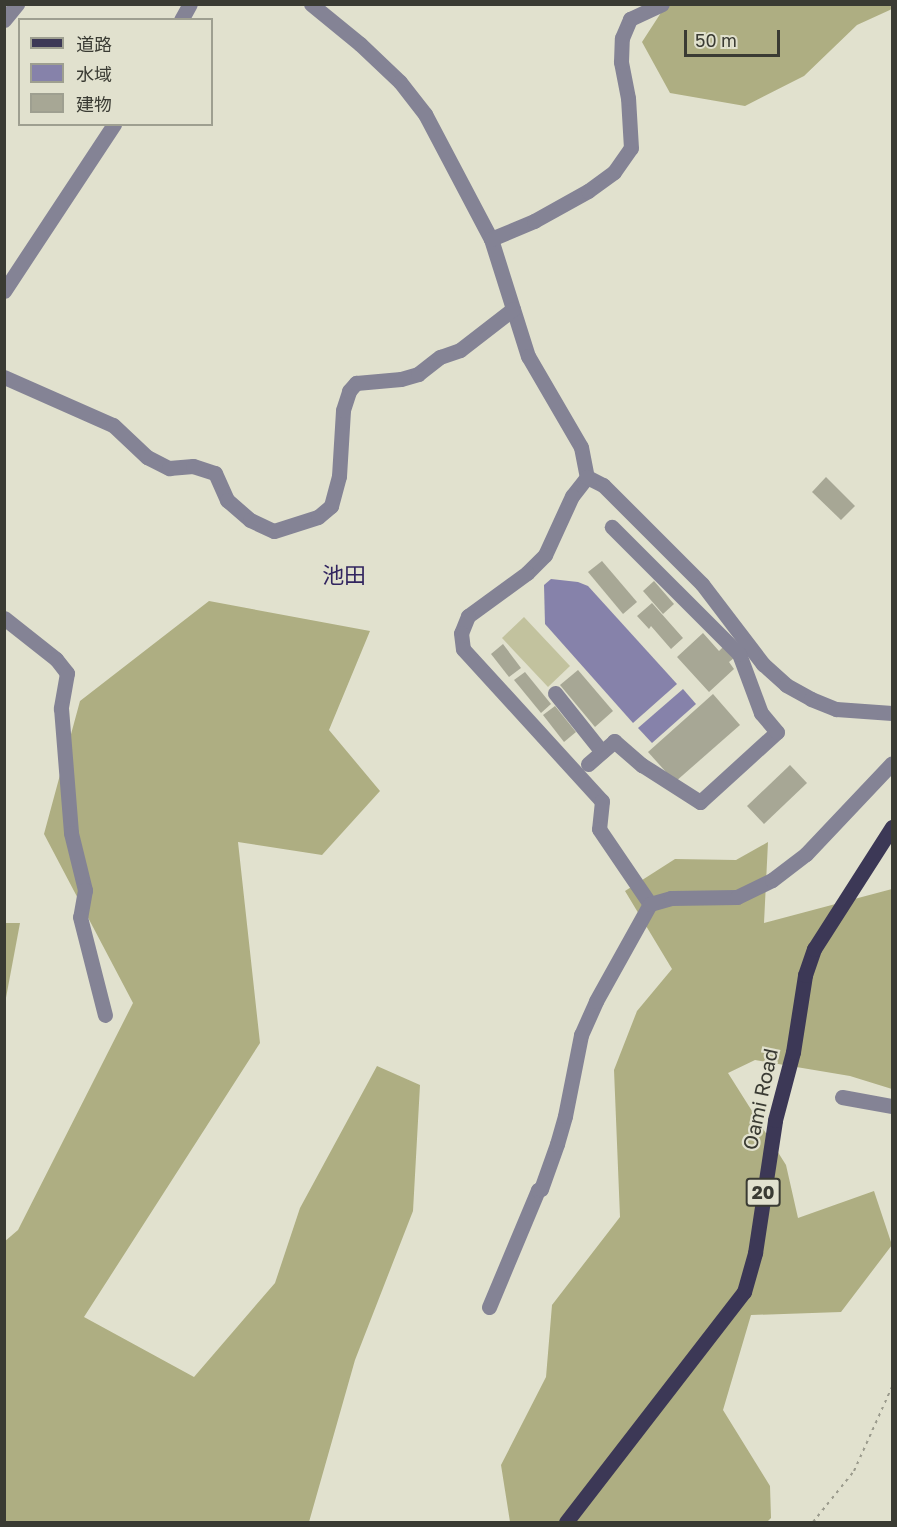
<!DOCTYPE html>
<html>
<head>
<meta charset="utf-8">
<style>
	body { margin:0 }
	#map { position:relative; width:897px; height:1527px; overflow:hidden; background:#e1e1ce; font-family:"Golos Text","Noto Sans JP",sans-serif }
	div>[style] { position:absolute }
	.green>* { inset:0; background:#c2c29e }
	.forest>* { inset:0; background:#aeae82 }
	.water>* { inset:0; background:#8682aa }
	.building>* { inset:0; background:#a7a795 }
	.path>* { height:2px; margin-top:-1px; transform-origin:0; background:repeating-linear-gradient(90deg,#9b9b8d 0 3px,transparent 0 7.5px) }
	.minor>* { height:15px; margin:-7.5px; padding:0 7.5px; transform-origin:7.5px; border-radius:7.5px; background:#848395 }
	.major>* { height:15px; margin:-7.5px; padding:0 7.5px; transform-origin:7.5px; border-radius:7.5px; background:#3c3856 }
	span { translate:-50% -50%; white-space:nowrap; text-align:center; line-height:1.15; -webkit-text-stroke:4.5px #e1e1ce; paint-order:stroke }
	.shield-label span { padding:2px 4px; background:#e1e1ce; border:2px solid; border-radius:4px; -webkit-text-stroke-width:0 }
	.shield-label { font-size:18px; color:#3a3b33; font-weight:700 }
	.street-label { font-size:20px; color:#3a3b33 }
	.quarter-label { font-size:22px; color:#31245f }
	.frame { position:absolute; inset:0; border:6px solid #3a3b33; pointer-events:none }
	.legend { position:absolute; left:18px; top:18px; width:195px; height:108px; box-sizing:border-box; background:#e1e1ce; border:2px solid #9e9f90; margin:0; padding:8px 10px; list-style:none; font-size:18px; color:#3a3b33 }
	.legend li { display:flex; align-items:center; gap:12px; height:30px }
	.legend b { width:30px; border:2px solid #9e9f90 }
	.scale { position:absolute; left:684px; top:30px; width:96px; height:27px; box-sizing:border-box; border:3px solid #3a3b33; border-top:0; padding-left:8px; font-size:18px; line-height:21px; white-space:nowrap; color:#3a3b33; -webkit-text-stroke:4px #e1e1ce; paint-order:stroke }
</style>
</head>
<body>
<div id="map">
	<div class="green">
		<div style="clip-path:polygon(524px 617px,570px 666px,548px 687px,502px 638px)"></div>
	</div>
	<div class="forest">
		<div style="clip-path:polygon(666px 5px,892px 5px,892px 9px,857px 25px,804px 76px,745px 106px,670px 93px,642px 42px)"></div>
		<div style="clip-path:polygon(209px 601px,370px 631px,329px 730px,380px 791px,322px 855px,238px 842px,260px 1043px,84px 1317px,194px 1377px,275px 1283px,300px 1208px,377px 1066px,420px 1085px,413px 1211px,355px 1360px,309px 1522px,5px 1522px,4px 1242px,18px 1230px,133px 1003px,44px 834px,80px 701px)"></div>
		<div style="clip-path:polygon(768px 842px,764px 923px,892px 889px,892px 1089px,850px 1076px,755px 1060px,728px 1073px,786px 1165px,798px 1218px,874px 1191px,892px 1245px,841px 1312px,751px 1315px,723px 1410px,770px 1486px,771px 1518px,767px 1522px,510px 1522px,501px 1465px,546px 1377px,552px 1305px,620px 1217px,614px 1070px,637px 1011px,672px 969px,625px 891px,675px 859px,736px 860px)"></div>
		<div style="clip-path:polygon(5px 923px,20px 923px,5px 1003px,4px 923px)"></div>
	</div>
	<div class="water">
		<div style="clip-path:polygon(551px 579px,578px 582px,588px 586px,677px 684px,633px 723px,545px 624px,544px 585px)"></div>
		<div style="clip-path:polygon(683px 689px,696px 704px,652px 743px,638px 728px)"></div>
	</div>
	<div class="building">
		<div style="clip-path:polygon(826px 477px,855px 506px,841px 520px,812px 492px)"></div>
		<div style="clip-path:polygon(602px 561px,637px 602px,623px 614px,588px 572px)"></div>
		<div style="clip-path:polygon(654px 581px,674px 604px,663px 614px,643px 591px)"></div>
		<div style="clip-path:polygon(652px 603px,683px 638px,671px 649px,651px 626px,649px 629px,637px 616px)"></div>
		<div style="clip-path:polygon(703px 633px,719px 651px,724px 646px,734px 658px,729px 662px,734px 669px,709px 692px,677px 657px)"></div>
		<div style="clip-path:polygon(503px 644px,521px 668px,509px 677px,491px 654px)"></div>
		<div style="clip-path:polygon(578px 670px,613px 711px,595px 727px,560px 685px)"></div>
		<div style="clip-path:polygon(525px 672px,551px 704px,541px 713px,514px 680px)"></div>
		<div style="clip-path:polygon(713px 694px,740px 725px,675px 782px,648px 752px)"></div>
		<div style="clip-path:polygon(555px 706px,576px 732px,564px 742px,543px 715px)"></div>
		<div style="clip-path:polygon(790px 765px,807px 783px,764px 824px,747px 806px)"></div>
	</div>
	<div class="path">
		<div style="left:813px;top:1522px;width:65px;rotate:-51.2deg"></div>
		<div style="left:854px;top:1471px;width:92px;rotate:-65.7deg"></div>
	</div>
	<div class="minor">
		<div style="left:311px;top:4px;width:63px;rotate:39.2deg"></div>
		<div style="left:360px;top:44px;width:55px;rotate:43.5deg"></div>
		<div style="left:400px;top:82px;width:41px;rotate:52deg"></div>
		<div style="left:425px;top:114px;width:141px;rotate:62.2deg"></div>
		<div style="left:491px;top:239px;width:123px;rotate:72.5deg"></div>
		<div style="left:528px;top:356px;width:105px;rotate:59.8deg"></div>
		<div style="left:581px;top:447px;width:31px;rotate:79deg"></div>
		<div style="left:587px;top:477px;width:24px;rotate:128deg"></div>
		<div style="left:572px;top:496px;width:65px;rotate:114.6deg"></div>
		<div style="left:545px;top:555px;width:25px;rotate:135deg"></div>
		<div style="left:527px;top:573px;width:73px;rotate:143.9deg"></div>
		<div style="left:468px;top:616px;width:18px;rotate:112deg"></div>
		<div style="left:461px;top:633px;width:16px;rotate:83deg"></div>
		<div style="left:463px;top:649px;width:206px;rotate:47.6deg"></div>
		<div style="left:602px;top:801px;width:28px;rotate:96deg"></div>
		<div style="left:599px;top:829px;width:91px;rotate:55.8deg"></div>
		<div style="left:4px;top:20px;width:21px;rotate:-51deg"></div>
		<div style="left:181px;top:20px;width:18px;rotate:-61deg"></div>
		<div style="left:491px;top:239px;width:47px;rotate:-22.7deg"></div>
		<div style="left:534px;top:221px;width:62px;rotate:-29.1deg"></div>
		<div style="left:588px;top:191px;width:32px;rotate:-36deg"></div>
		<div style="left:614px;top:172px;width:29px;rotate:-55deg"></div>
		<div style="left:631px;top:148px;width:50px;rotate:-93.4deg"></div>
		<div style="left:628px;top:98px;width:37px;rotate:-101deg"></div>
		<div style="left:621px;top:62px;width:24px;rotate:-88deg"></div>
		<div style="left:622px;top:38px;width:21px;rotate:-67deg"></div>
		<div style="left:630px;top:19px;width:35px;rotate:-25deg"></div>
		<div style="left:4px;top:291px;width:200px;rotate:-56.6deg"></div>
		<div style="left:4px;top:377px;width:119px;rotate:23.8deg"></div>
		<div style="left:113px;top:425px;width:47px;rotate:43.3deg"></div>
		<div style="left:147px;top:457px;width:25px;rotate:27deg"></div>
		<div style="left:169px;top:468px;width:24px;rotate:-5deg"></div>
		<div style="left:193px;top:466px;width:23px;rotate:18deg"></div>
		<div style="left:215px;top:473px;width:30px;rotate:66deg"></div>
		<div style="left:227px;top:500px;width:30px;rotate:41deg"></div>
		<div style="left:250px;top:520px;width:26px;rotate:25deg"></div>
		<div style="left:274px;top:531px;width:46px;rotate:-17.7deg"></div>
		<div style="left:318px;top:517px;width:17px;rotate:-40deg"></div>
		<div style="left:331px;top:506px;width:31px;rotate:-75deg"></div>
		<div style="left:339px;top:476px;width:66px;rotate:-86.5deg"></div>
		<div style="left:343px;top:410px;width:20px;rotate:-72deg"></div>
		<div style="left:349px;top:391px;width:11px;rotate:-49deg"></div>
		<div style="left:356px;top:383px;width:45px;rotate:-5.1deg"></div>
		<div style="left:401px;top:379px;width:18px;rotate:-16deg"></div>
		<div style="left:418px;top:374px;width:28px;rotate:-38deg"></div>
		<div style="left:440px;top:357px;width:21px;rotate:-19deg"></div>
		<div style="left:460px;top:350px;width:67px;rotate:-37.7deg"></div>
		<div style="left:587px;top:477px;width:18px;rotate:27deg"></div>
		<div style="left:603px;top:485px;width:140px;rotate:45deg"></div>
		<div style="left:702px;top:584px;width:101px;rotate:52.7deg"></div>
		<div style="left:763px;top:664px;width:31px;rotate:42deg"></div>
		<div style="left:786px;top:685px;width:29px;rotate:29deg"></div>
		<div style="left:811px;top:699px;width:27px;rotate:22deg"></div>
		<div style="left:836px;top:709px;width:56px;rotate:4.1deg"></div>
		<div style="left:4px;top:618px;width:66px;rotate:38.3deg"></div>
		<div style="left:56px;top:659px;width:18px;rotate:52deg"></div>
		<div style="left:67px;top:673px;width:36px;rotate:100deg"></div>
		<div style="left:61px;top:708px;width:125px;rotate:85.4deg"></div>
		<div style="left:71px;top:833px;width:59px;rotate:76.2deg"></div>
		<div style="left:85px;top:890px;width:27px;rotate:100deg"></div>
		<div style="left:80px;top:917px;width:101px;rotate:75.7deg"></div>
		<div style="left:555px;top:693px;width:75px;rotate:51.5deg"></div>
		<div style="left:588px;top:764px;width:35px;rotate:-41deg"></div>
		<div style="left:614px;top:741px;width:37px;rotate:41deg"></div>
		<div style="left:642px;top:765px;width:69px;rotate:32.5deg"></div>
		<div style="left:700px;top:802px;width:104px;rotate:-42.3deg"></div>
		<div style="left:777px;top:732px;width:25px;rotate:-130deg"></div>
		<div style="left:761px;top:713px;width:63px;rotate:-110.4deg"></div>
		<div style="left:739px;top:654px;width:180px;rotate:-135deg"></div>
		<div style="left:842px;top:1097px;width:51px;rotate:10.2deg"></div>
		<div style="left:489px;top:1307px;width:127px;rotate:-67.3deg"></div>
		<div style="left:538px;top:1190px;width:3px;rotate:-18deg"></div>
		<div style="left:541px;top:1189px;width:48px;rotate:-70.4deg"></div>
		<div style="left:557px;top:1144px;width:29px;rotate:-74deg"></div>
		<div style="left:565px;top:1116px;width:83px;rotate:-78.8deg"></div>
		<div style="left:581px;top:1035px;width:37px;rotate:-66deg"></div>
		<div style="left:596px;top:1001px;width:111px;rotate:-60.9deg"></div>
		<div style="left:650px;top:904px;width:22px;rotate:-16deg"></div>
		<div style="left:671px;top:898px;width:66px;rotate:-0.9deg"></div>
		<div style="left:737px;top:897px;width:39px;rotate:-26deg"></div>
		<div style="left:772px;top:880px;width:43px;rotate:-37.4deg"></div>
		<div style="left:806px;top:854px;width:125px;rotate:-46.6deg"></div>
	</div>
	<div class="major">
		<div style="left:566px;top:1522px;width:291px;rotate:-52.3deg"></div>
		<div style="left:744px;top:1292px;width:41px;rotate:-74.2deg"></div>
		<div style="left:755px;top:1253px;width:134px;rotate:-81.4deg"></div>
		<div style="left:775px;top:1120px;width:70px;rotate:-75.2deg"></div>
		<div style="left:793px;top:1052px;width:78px;rotate:-81.1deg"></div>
		<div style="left:805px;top:975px;width:28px;rotate:-71deg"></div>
		<div style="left:814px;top:949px;width:145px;rotate:-57.4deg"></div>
	</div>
	<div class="shield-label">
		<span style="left:763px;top:1192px">20</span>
	</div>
	<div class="street-label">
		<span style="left:760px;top:1099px;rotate:-78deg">Oami Road</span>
	</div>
	<div class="quarter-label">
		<span style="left:344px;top:575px">池田</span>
	</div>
	<div class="frame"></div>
	<ul class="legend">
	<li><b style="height:8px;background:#3c3856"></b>道路</li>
	<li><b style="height:16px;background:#8682aa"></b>水域</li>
	<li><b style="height:16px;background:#a7a795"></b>建物</li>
	</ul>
	<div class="scale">50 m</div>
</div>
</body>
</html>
